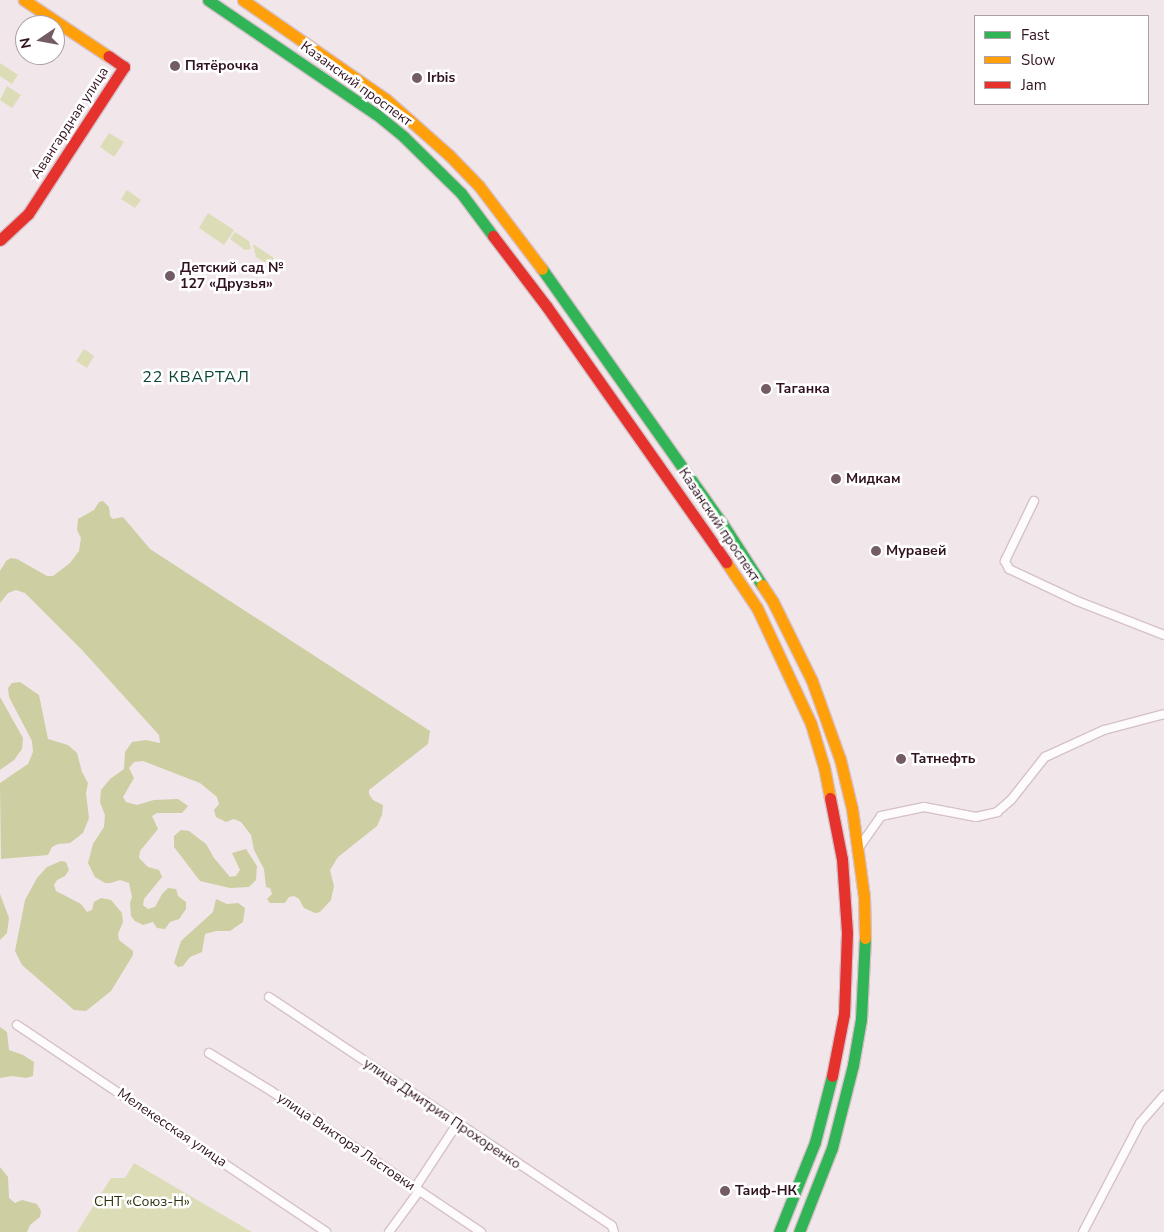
<!DOCTYPE html>
<html>
<head>
<meta charset="utf-8">
<style>
	body { margin:0 }
	#map { position:relative; width:1164px; height:1232px; overflow:hidden; background:#f1e6ea; font-family:"Nunito Sans",sans-serif }
	div>[style] { position:absolute }
	.green>* { inset:0; background:#dcddb7 }
	.forest>* { inset:0; background:#cdcea1 }
	.roads { filter:drop-shadow(1px 0 #d6c1ca) drop-shadow(-1px 0 #d6c1ca) drop-shadow(0 1px #d6c1ca) drop-shadow(0 -1px #d6c1ca) }
	.street>* { height:8px; margin:-4px; padding:0 4px; transform-origin:4px; border-radius:4px; background:#fdfbfc }
	.fast>* { height:11px; margin:-5.5px; padding:0 5.5px; transform-origin:5.5px; border-radius:5.5px; background:#30b455 }
	.slow>* { height:11px; margin:-5.5px; padding:0 5.5px; transform-origin:5.5px; border-radius:5.5px; background:#ff9f0a }
	.jam>* { height:11px; margin:-5.5px; padding:0 5.5px; transform-origin:5.5px; border-radius:5.5px; background:#e5322d }
	.dots>* { width:14px; height:14px; translate:-50% -50%; box-sizing:border-box; border:2px solid #fff; border-radius:50% }
	span { translate:-50% -50%; white-space:nowrap; text-align:center; line-height:1.15; -webkit-text-stroke:5px #fff; paint-order:stroke }
	.poi-label { font-size:14px; color:#311220; font-weight:700 }
	.left { translate:0 -50%; text-align:left }
	.street-label { font-size:14px; color:#311220 }
	.park-label { font-size:14px; color:#30340f }
	.quarter-label { font-size:16px; color:#0b4438; letter-spacing:1px }
	.legend { position:absolute; left:974px; top:15px; width:175px; height:90px; box-sizing:border-box; background:#fff; border:1px solid #ada0a6; margin:0; padding:6px 9px; list-style:none; font-size:15px; color:#311220 }
	.legend li { display:flex; align-items:center; gap:10px; height:25px }
	.legend b { width:25px; border:1px solid #ada0a6 }
	.north { position:absolute; left:15px; top:15px; width:50px; height:50px; box-sizing:border-box; background:#fff; border:1px solid #ada0a6; border-radius:50%; rotate:258deg; font-size:14px; font-weight:700; line-height:20px; text-align:center; color:#311220 }
	.north::after { content:''; display:block; margin:auto; width:18px; height:22px; background:#745c67; clip-path:polygon(50% 0,100% 100%,50% 72%,0 100%) }
</style>
</head>
<body>
<div id="map">
	<div class="green">
		<div style="clip-path:polygon(0 63px,18px 75px,12px 84px,0 76px)"></div>
		<div style="clip-path:polygon(7px 86px,21px 95px,12px 108px,0 100px)"></div>
		<div style="clip-path:polygon(109px 133px,124px 142px,114px 157px,100px 147px)"></div>
		<div style="clip-path:polygon(127px 190px,141px 200px,135px 208px,121px 199px)"></div>
		<div style="clip-path:polygon(208px 213px,234px 230px,224px 245px,199px 228px)"></div>
		<div style="clip-path:polygon(235px 232px,249px 241px,251px 249px,245px 250px,230px 239px)"></div>
		<div style="clip-path:polygon(253px 244px,274px 258px,270px 266px,256px 257px)"></div>
		<div style="clip-path:polygon(84px 349px,94px 356px,87px 368px,76px 361px)"></div>
		<div style="clip-path:polygon(134px 1163px,252px 1232px,77px 1232px,111px 1178px,125px 1178px)"></div>
	</div>
	<div class="forest">
		<div style="clip-path:polygon(103px 501px,109px 507px,110px 516px,113px 519px,123px 517px,150px 549px,430px 731px,428px 744px,369px 790px,369px 794px,373px 800px,383px 805px,382px 815px,377px 826px,338px 857px,330px 870px,334px 886px,331px 900px,320px 912px,315px 913px,304px 908px,299px 899px,294px 896px,289px 897px,285px 903px,270px 903px,267px 899px,272px 894px,270px 888px,266px 887px,264px 869px,254px 850px,251px 835px,241px 822px,234px 819px,226px 822px,216px 817px,214px 810px,219px 804px,217px 797px,200px 783px,143px 761px,134px 762px,129px 768px,134px 778px,123px 797px,126px 802px,137px 805px,154px 800px,178px 799px,188px 806px,182px 813px,157px 813px,152px 816px,158px 829px,140px 851px,139px 858px,148px 867px,159px 870px,162px 877px,144px 899px,143px 905px,148px 909px,155px 907px,162px 894px,168px 888px,176px 889px,178px 896px,186px 902px,186px 909px,179px 919px,170px 922px,165px 929px,157px 928px,153px 922px,143px 925px,135px 921px,131px 916px,130px 903px,132px 897px,129px 883px,120px 880px,110px 883px,105px 883px,95px 877px,88px 863px,93px 844px,104px 827px,105px 815px,100px 802px,101px 790px,110px 779px,124px 769px,125px 752px,132px 742px,146px 740px,160px 743px,159px 735px,82px 650px,25px 593px,16px 590px,8px 593px,0 603px,0 571px,6px 561px,11px 558px,17px 559px,47px 576px,53px 576px,70px 563px,79px 551px,81px 538px,77px 530px,78px 519px,94px 510px,99px 502px)"></div>
		<div style="clip-path:polygon(20px 682px,39px 695px,48px 739px,68px 745px,77px 753px,82px 772px,88px 783px,86px 793px,89px 818px,83px 833px,70px 843px,58px 844px,52px 847px,48px 855px,1px 859px,0 783px,28px 764px,33px 752px,32px 741px,9px 697px,8px 688px,12px 683px)"></div>
		<div style="clip-path:polygon(0 697px,23px 738px,22px 749px,14px 760px,0 770px)"></div>
		<div style="clip-path:polygon(181px 830px,189px 831px,206px 844px,214px 858px,230px 877px,236px 876px,240px 870px,232px 853px,246px 849px,257px 866px,256px 880px,249px 887px,230px 888px,200px 881px,174px 847px,174px 836px)"></div>
		<div style="clip-path:polygon(61px 861px,66px 862px,69px 870px,65px 876px,57px 880px,54px 885px,56px 891px,81px 904px,87px 912px,92px 910px,94px 902px,101px 898px,111px 900px,122px 913px,123px 922px,118px 934px,119px 940px,133px 951px,133px 955px,111px 991px,86px 1011px,74px 1010px,22px 965px,15px 951px,25px 900px,37px 878px,47px 867px)"></div>
		<div style="clip-path:polygon(0 894px,9px 918px,7px 933px,0 940px)"></div>
		<div style="clip-path:polygon(216px 899px,227px 904px,238px 903px,245px 908px,243px 922px,230px 931px,216px 931px,205px 934px,202px 952px,190px 957px,183px 966px,178px 967px,174px 963px,181px 941px,213px 912px)"></div>
		<div style="clip-path:polygon(0 1027px,7px 1032px,9px 1050px,23px 1055px,34px 1062px,33px 1076px,26px 1078px,12px 1076px,0 1078px)"></div>
		<div style="clip-path:polygon(0 1167px,8px 1177px,9px 1198px,15px 1203px,22px 1200px,37px 1204px,41px 1211px,40px 1217px,30px 1225px,27px 1232px,0 1232px)"></div>
	</div>
	<div class="roads">
		<div class="street">
			<div style="left:1034px;top:501px;width:67px;rotate:115.8deg"></div>
			<div style="left:1005px;top:561px;width:9px;rotate:63deg"></div>
			<div style="left:1009px;top:569px;width:75px;rotate:25.2deg"></div>
			<div style="left:1077px;top:601px;width:93px;rotate:21.3deg"></div>
			<div style="left:858px;top:849px;width:40px;rotate:-55.1deg"></div>
			<div style="left:881px;top:816px;width:44px;rotate:-11.8deg"></div>
			<div style="left:924px;top:807px;width:53px;rotate:10.9deg"></div>
			<div style="left:976px;top:817px;width:22px;rotate:-13deg"></div>
			<div style="left:997px;top:812px;width:18px;rotate:-41deg"></div>
			<div style="left:1011px;top:800px;width:55px;rotate:-51.7deg"></div>
			<div style="left:1045px;top:757px;width:65px;rotate:-24.6deg"></div>
			<div style="left:1104px;top:730px;width:62px;rotate:-14.9deg"></div>
			<div style="left:269px;top:997px;width:412px;rotate:33.7deg"></div>
			<div style="left:612px;top:1226px;width:6px;rotate:72deg"></div>
			<div style="left:17px;top:1025px;width:372px;rotate:33.8deg"></div>
			<div style="left:209px;top:1053px;width:73px;rotate:31.5deg"></div>
			<div style="left:271px;top:1091px;width:253px;rotate:33.9deg"></div>
			<div style="left:415px;top:1188px;width:77px;rotate:-56.7deg"></div>
			<div style="left:389px;top:1232px;width:51px;rotate:-53.8deg"></div>
			<div style="left:1083px;top:1232px;width:123px;rotate:-62.4deg"></div>
			<div style="left:1140px;top:1123px;width:37px;rotate:-49deg"></div>
		</div>
		<div class="fast">
			<div style="left:208px;top:0;width:203px;rotate:34.2deg"></div>
			<div style="left:376px;top:114px;width:36px;rotate:39deg"></div>
			<div style="left:404px;top:137px;width:80px;rotate:44.5deg"></div>
			<div style="left:461px;top:193px;width:54px;rotate:53.3deg"></div>
			<div style="left:542px;top:269px;width:311px;rotate:54.7deg"></div>
			<div style="left:722px;top:523px;width:74px;rotate:57.2deg"></div>
			<div style="left:779px;top:1232px;width:97px;rotate:-68.2deg"></div>
			<div style="left:815px;top:1142px;width:68px;rotate:-75.6deg"></div>
			<div style="left:799px;top:1232px;width:90px;rotate:-68.6deg"></div>
			<div style="left:832px;top:1148px;width:86px;rotate:-75.8deg"></div>
			<div style="left:853px;top:1065px;width:47px;rotate:-80.1deg"></div>
			<div style="left:861px;top:1019px;width:81px;rotate:-87.2deg"></div>
		</div>
		<div class="slow">
			<div style="left:24px;top:0;width:101px;rotate:33.7deg"></div>
			<div style="left:243px;top:0;width:175px;rotate:34.8deg"></div>
			<div style="left:387px;top:100px;width:83px;rotate:41.6deg"></div>
			<div style="left:449px;top:155px;width:43px;rotate:45.9deg"></div>
			<div style="left:479px;top:186px;width:104px;rotate:52.8deg"></div>
			<div style="left:726px;top:562px;width:55px;rotate:56deg"></div>
			<div style="left:757px;top:608px;width:128px;rotate:65deg"></div>
			<div style="left:811px;top:724px;width:45px;rotate:73.2deg"></div>
			<div style="left:824px;top:767px;width:32px;rotate:79deg"></div>
			<div style="left:762px;top:585px;width:20px;rotate:57deg"></div>
			<div style="left:773px;top:602px;width:88px;rotate:63.7deg"></div>
			<div style="left:812px;top:681px;width:83px;rotate:70.3deg"></div>
			<div style="left:840px;top:759px;width:51px;rotate:76.5deg"></div>
			<div style="left:852px;top:809px;width:89px;rotate:82.2deg"></div>
			<div style="left:864px;top:897px;width:41px;rotate:88.6deg"></div>
		</div>
		<div class="jam">
			<div style="left:493px;top:236px;width:89px;rotate:52.7deg"></div>
			<div style="left:547px;top:307px;width:312px;rotate:54.9deg"></div>
			<div style="left:0;top:240px;width:38px;rotate:-43deg"></div>
			<div style="left:28px;top:214px;width:176px;rotate:-56.9deg"></div>
			<div style="left:124px;top:67px;width:19px;rotate:-145deg"></div>
			<div style="left:830px;top:798px;width:62px;rotate:78.9deg"></div>
			<div style="left:842px;top:859px;width:74px;rotate:86.1deg"></div>
			<div style="left:847px;top:933px;width:81px;rotate:92.1deg"></div>
			<div style="left:844px;top:1014px;width:63px;rotate:101deg"></div>
		</div>
	</div>
	<div class="dots">
		<div style="left:175px;top:66px;background:#745c67"></div>
		<div style="left:417px;top:78px;background:#745c67"></div>
		<div style="left:170px;top:276px;background:#745c67"></div>
		<div style="left:766px;top:389px;background:#745c67"></div>
		<div style="left:836px;top:479px;background:#745c67"></div>
		<div style="left:876px;top:551px;background:#745c67"></div>
		<div style="left:901px;top:759px;background:#745c67"></div>
		<div style="left:725px;top:1191px;background:#745c67"></div>
	</div>
	<div class="poi-label">
		<span class="left" style="left:185px;top:66px">Пятёрочка</span>
		<span class="left" style="left:427px;top:78px">Irbis</span>
		<span class="left" style="left:180px;top:276px">Детский сад №<br>127 «Друзья»</span>
		<span class="left" style="left:776px;top:389px">Таганка</span>
		<span class="left" style="left:846px;top:479px">Мидкам</span>
		<span class="left" style="left:886px;top:551px">Муравей</span>
		<span class="left" style="left:911px;top:759px">Татнефть</span>
		<span class="left" style="left:735px;top:1191px">Таиф-НК</span>
	</div>
	<div class="street-label">
		<span style="left:356px;top:84px;rotate:36deg">Казанский проспект</span>
		<span style="left:70px;top:123px;rotate:-57deg">Авангардная улица</span>
		<span style="left:719px;top:525px;rotate:56deg">Казанский проспект</span>
		<span style="left:442px;top:1114px;rotate:34deg">улица Дмитрия Прохоренко</span>
		<span style="left:172px;top:1128px;rotate:34deg">Мелекесская улица</span>
		<span style="left:346px;top:1142px;rotate:34deg">улица Виктора Ластовки</span>
	</div>
	<div class="park-label">
		<span style="left:142px;top:1202px">СНТ «Союз-Н»</span>
	</div>
	<div class="quarter-label">
		<span style="left:196px;top:377px">22 КВАРТАЛ</span>
	</div>
	<ul class="legend">
	<li><b style="height:6px;background:#30b455"></b>Fast</li>
	<li><b style="height:6px;background:#ff9f0a"></b>Slow</li>
	<li><b style="height:6px;background:#e5322d"></b>Jam</li>
	</ul>
	<div class="north">N</div>
</div>
</body>
</html>
